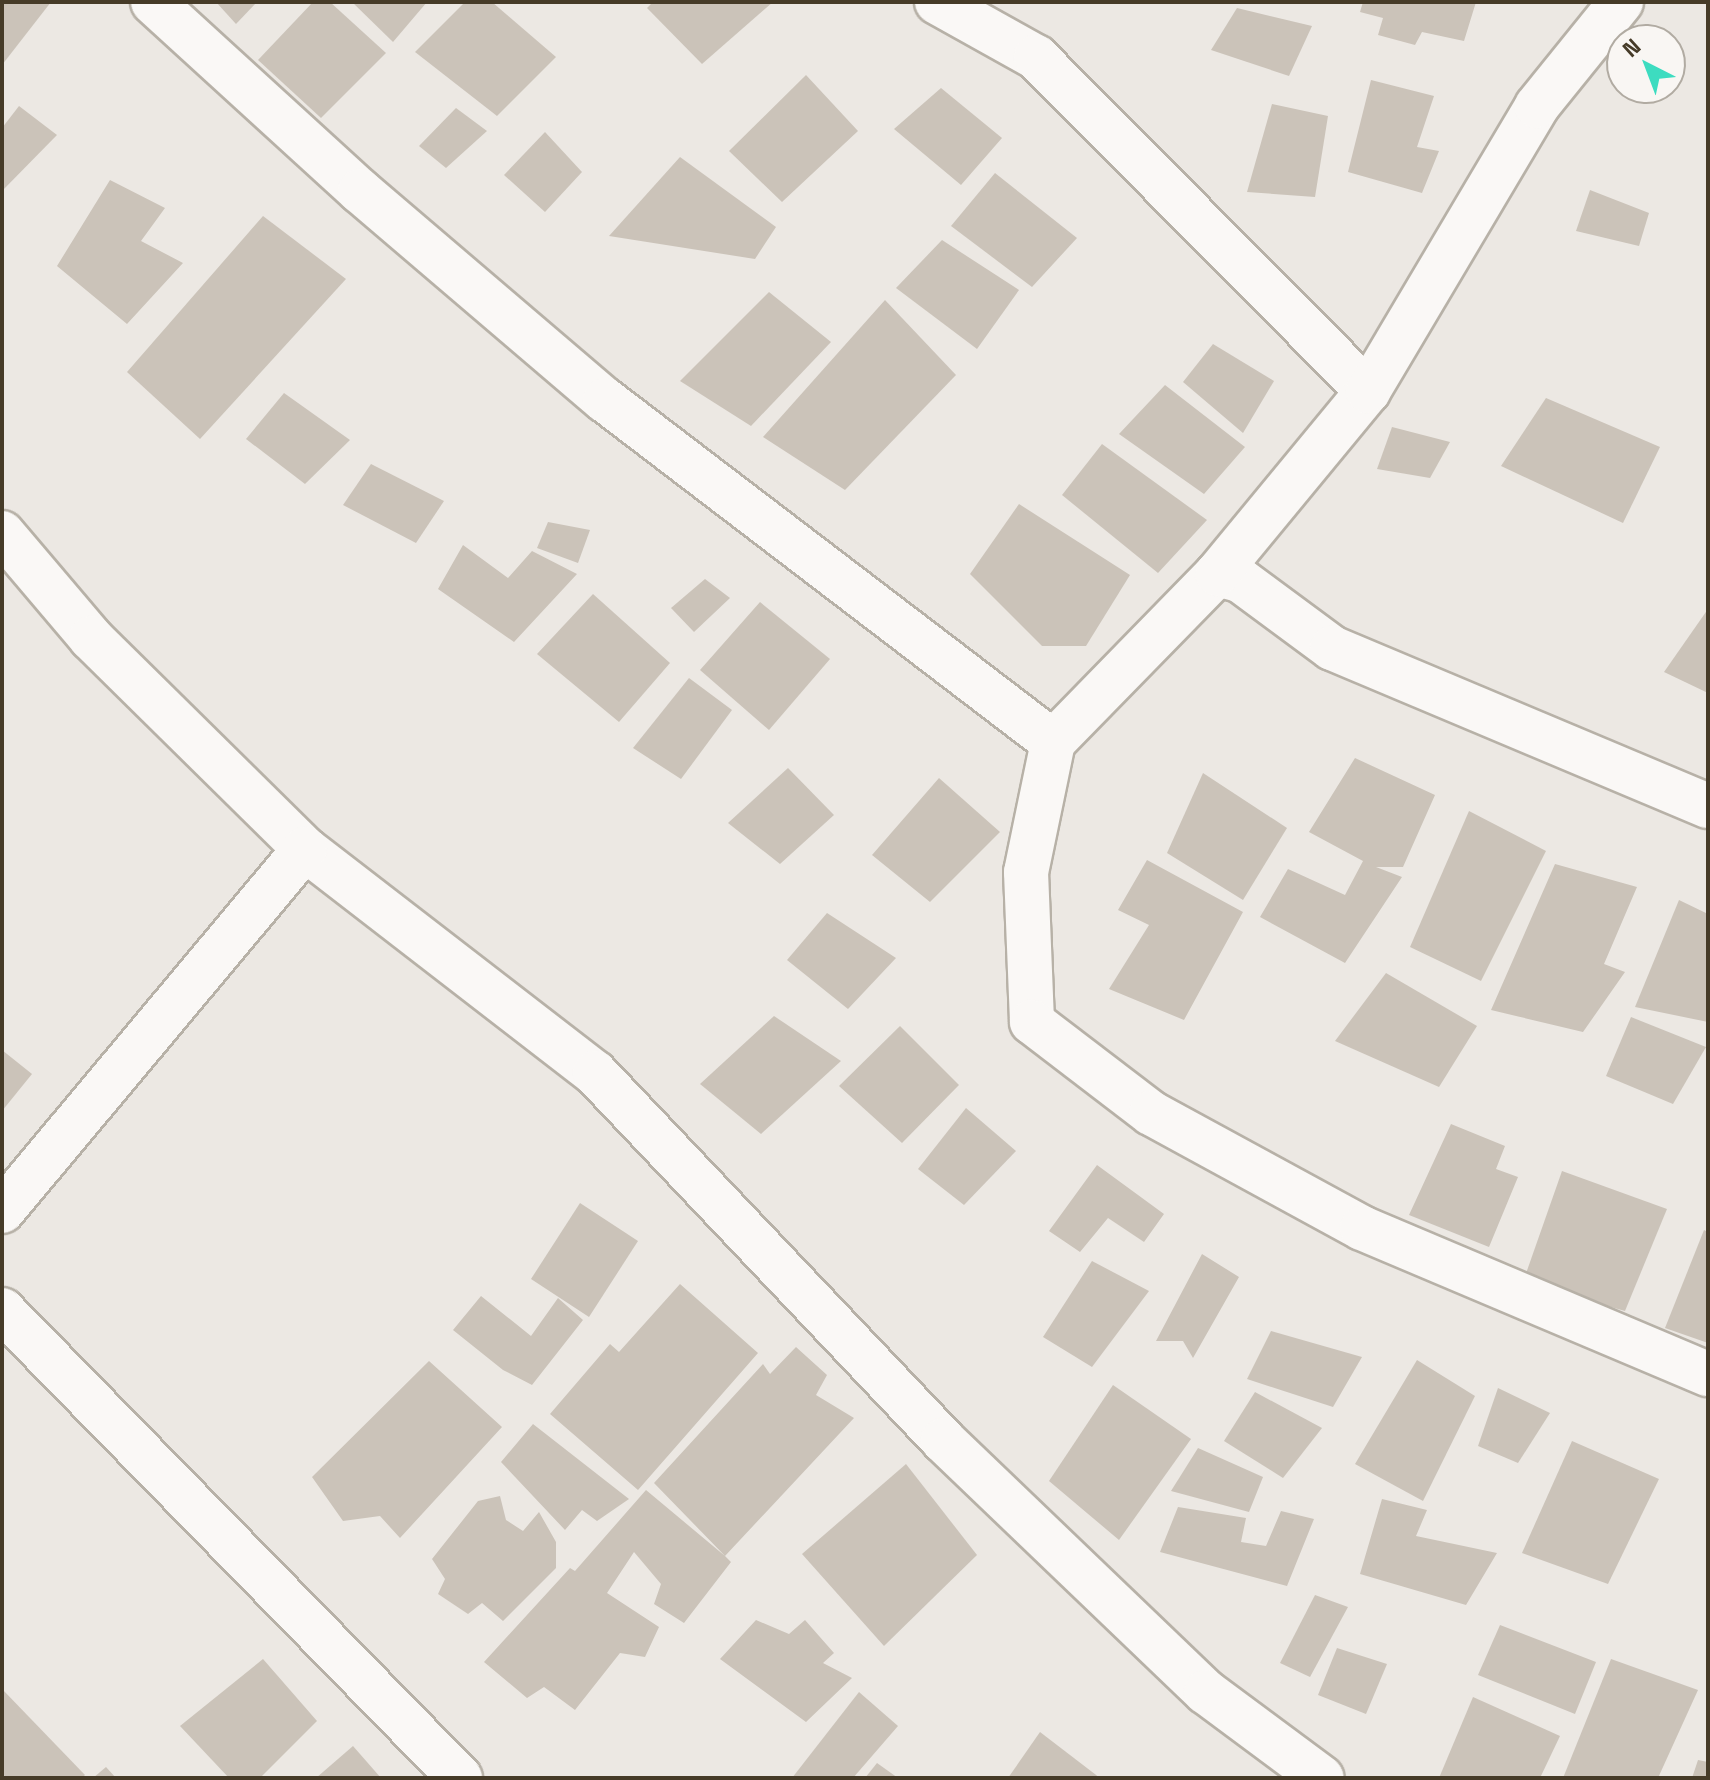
<!DOCTYPE html>
<html>
<head>
<meta charset="utf-8">
<style>
	body { margin:0 }
	#map { position:relative; width:1710px; height:1780px; overflow:hidden; background:#ece8e3; font-family:"Space Grotesk",sans-serif }
	div>[style] { position:absolute }
	.building>* { inset:0; background:#cbc3b9 }
	.roads { filter:drop-shadow(2px 0 #b7b1a7) drop-shadow(-2px 0 #b7b1a7) drop-shadow(0 2px #b7b1a7) drop-shadow(0 -2px #b7b1a7) }
	.minor>* { height:44px; margin:-22px; padding:0 22px; transform-origin:22px; border-radius:22px; background:#faf8f6 }
	span { translate:-50% -50%; white-space:nowrap; text-align:center; line-height:1.15; -webkit-text-stroke:7px #f9f6f3; paint-order:stroke }
	.frame { position:absolute; inset:0; border:4px solid #463b28; pointer-events:none }
	.north { position:absolute; left:1606px; top:24px; width:80px; height:80px; box-sizing:border-box; background:#f9f6f3; border:2px solid #b1aba2; border-radius:50%; rotate:318deg; font-size:22px; font-weight:700; line-height:32px; text-align:center; color:#463b28 }
	.north::after { content:''; display:block; margin:auto; width:28px; height:36px; background:#3ddcc0; clip-path:polygon(50% 0,100% 100%,50% 72%,0 100%) }
</style>
</head>
<body>
<div id="map">
	<div class="building">
		<div style="clip-path:polygon(2px 2px,51px 2px,2px 65px)"></div>
		<div style="clip-path:polygon(216px 2px,257px 2px,236px 24px)"></div>
		<div style="clip-path:polygon(313px 2px,330px 2px,386px 53px,321px 118px,258px 60px)"></div>
		<div style="clip-path:polygon(352px 2px,427px 2px,393px 42px)"></div>
		<div style="clip-path:polygon(465px 2px,492px 2px,556px 57px,497px 116px,415px 52px)"></div>
		<div style="clip-path:polygon(653px 2px,773px 2px,702px 64px,647px 8px)"></div>
		<div style="clip-path:polygon(1363px 2px,1476px 2px,1464px 41px,1422px 32px,1415px 45px,1378px 35px,1383px 18px,1360px 12px)"></div>
		<div style="clip-path:polygon(1237px 8px,1312px 26px,1289px 76px,1211px 50px)"></div>
		<div style="clip-path:polygon(806px 75px,858px 131px,782px 202px,729px 151px)"></div>
		<div style="clip-path:polygon(1371px 80px,1434px 96px,1417px 147px,1439px 151px,1422px 193px,1348px 172px)"></div>
		<div style="clip-path:polygon(941px 88px,1002px 138px,961px 185px,894px 129px)"></div>
		<div style="clip-path:polygon(1272px 104px,1328px 116px,1315px 197px,1247px 192px)"></div>
		<div style="clip-path:polygon(19px 106px,57px 135px,2px 191px,2px 128px)"></div>
		<div style="clip-path:polygon(456px 108px,487px 131px,446px 168px,419px 146px)"></div>
		<div style="clip-path:polygon(545px 132px,582px 172px,545px 212px,504px 175px)"></div>
		<div style="clip-path:polygon(680px 157px,776px 227px,755px 259px,609px 236px)"></div>
		<div style="clip-path:polygon(995px 173px,1077px 238px,1032px 287px,951px 226px)"></div>
		<div style="clip-path:polygon(110px 180px,165px 208px,141px 241px,183px 263px,127px 324px,57px 266px)"></div>
		<div style="clip-path:polygon(1590px 190px,1649px 213px,1639px 246px,1576px 231px)"></div>
		<div style="clip-path:polygon(263px 216px,346px 279px,200px 439px,127px 372px)"></div>
		<div style="clip-path:polygon(942px 240px,1019px 290px,977px 349px,896px 288px)"></div>
		<div style="clip-path:polygon(769px 292px,831px 342px,751px 426px,680px 381px)"></div>
		<div style="clip-path:polygon(885px 300px,956px 375px,845px 490px,763px 437px)"></div>
		<div style="clip-path:polygon(1213px 344px,1274px 381px,1243px 433px,1183px 382px)"></div>
		<div style="clip-path:polygon(1165px 385px,1245px 447px,1204px 494px,1119px 434px)"></div>
		<div style="clip-path:polygon(284px 393px,350px 440px,305px 484px,246px 439px)"></div>
		<div style="clip-path:polygon(1546px 398px,1660px 447px,1623px 523px,1501px 466px)"></div>
		<div style="clip-path:polygon(1392px 427px,1450px 442px,1430px 478px,1377px 469px)"></div>
		<div style="clip-path:polygon(1102px 444px,1207px 520px,1158px 573px,1062px 495px)"></div>
		<div style="clip-path:polygon(371px 464px,444px 501px,416px 543px,343px 505px)"></div>
		<div style="clip-path:polygon(1019px 504px,1130px 575px,1086px 646px,1042px 646px,970px 574px)"></div>
		<div style="clip-path:polygon(548px 522px,590px 530px,578px 563px,537px 548px)"></div>
		<div style="clip-path:polygon(463px 545px,508px 578px,532px 551px,577px 574px,514px 642px,438px 589px)"></div>
		<div style="clip-path:polygon(705px 579px,730px 598px,694px 632px,671px 608px)"></div>
		<div style="clip-path:polygon(593px 594px,670px 663px,619px 722px,537px 654px)"></div>
		<div style="clip-path:polygon(760px 602px,830px 659px,769px 730px,700px 670px)"></div>
		<div style="clip-path:polygon(1708px 609px,1708px 693px,1664px 672px)"></div>
		<div style="clip-path:polygon(689px 678px,732px 710px,681px 779px,633px 748px)"></div>
		<div style="clip-path:polygon(1355px 758px,1435px 795px,1403px 867px,1376px 867px,1402px 877px,1345px 963px,1260px 917px,1288px 869px,1345px 895px,1363px 861px,1309px 832px)"></div>
		<div style="clip-path:polygon(788px 768px,834px 815px,780px 864px,728px 823px)"></div>
		<div style="clip-path:polygon(1203px 773px,1287px 828px,1243px 900px,1167px 853px)"></div>
		<div style="clip-path:polygon(939px 778px,1000px 832px,930px 902px,872px 855px)"></div>
		<div style="clip-path:polygon(1469px 811px,1546px 851px,1481px 981px,1410px 947px)"></div>
		<div style="clip-path:polygon(1147px 860px,1243px 912px,1184px 1020px,1109px 989px,1149px 925px,1118px 910px)"></div>
		<div style="clip-path:polygon(1555px 864px,1637px 887px,1604px 964px,1625px 972px,1583px 1032px,1491px 1010px)"></div>
		<div style="clip-path:polygon(1679px 900px,1708px 914px,1708px 1022px,1635px 1007px)"></div>
		<div style="clip-path:polygon(827px 913px,896px 958px,848px 1009px,787px 960px)"></div>
		<div style="clip-path:polygon(1386px 973px,1477px 1026px,1439px 1087px,1335px 1041px)"></div>
		<div style="clip-path:polygon(774px 1016px,841px 1061px,761px 1134px,700px 1084px)"></div>
		<div style="clip-path:polygon(1631px 1017px,1706px 1047px,1673px 1104px,1606px 1076px)"></div>
		<div style="clip-path:polygon(900px 1026px,959px 1085px,902px 1143px,839px 1086px)"></div>
		<div style="clip-path:polygon(2px 1050px,32px 1074px,2px 1111px)"></div>
		<div style="clip-path:polygon(966px 1108px,1016px 1151px,964px 1205px,918px 1169px)"></div>
		<div style="clip-path:polygon(1451px 1124px,1505px 1146px,1496px 1169px,1518px 1177px,1489px 1247px,1409px 1215px)"></div>
		<div style="clip-path:polygon(1097px 1165px,1164px 1214px,1144px 1242px,1108px 1218px,1080px 1252px,1049px 1231px)"></div>
		<div style="clip-path:polygon(1562px 1171px,1667px 1209px,1625px 1311px,1523px 1282px)"></div>
		<div style="clip-path:polygon(580px 1203px,638px 1241px,589px 1317px,531px 1279px)"></div>
		<div style="clip-path:polygon(1704px 1230px,1708px 1232px,1708px 1343px,1665px 1328px)"></div>
		<div style="clip-path:polygon(1202px 1254px,1239px 1277px,1193px 1358px,1183px 1341px,1156px 1341px)"></div>
		<div style="clip-path:polygon(1092px 1261px,1149px 1291px,1092px 1367px,1043px 1337px)"></div>
		<div style="clip-path:polygon(680px 1284px,758px 1353px,638px 1490px,550px 1414px,610px 1344px,619px 1352px)"></div>
		<div style="clip-path:polygon(481px 1296px,531px 1336px,558px 1298px,583px 1320px,532px 1385px,503px 1370px,453px 1330px)"></div>
		<div style="clip-path:polygon(1271px 1331px,1362px 1357px,1333px 1407px,1247px 1379px)"></div>
		<div style="clip-path:polygon(796px 1347px,827px 1375px,816px 1395px,854px 1418px,725px 1556px,731px 1562px,684px 1623px,654px 1604px,661px 1584px,634px 1552px,607px 1593px,659px 1627px,645px 1657px,620px 1653px,575px 1710px,544px 1687px,527px 1698px,484px 1662px,570px 1568px,575px 1571px,646px 1490px,725px 1556px,654px 1483px,763px 1364px,770px 1374px)"></div>
		<div style="clip-path:polygon(1417px 1360px,1475px 1396px,1423px 1501px,1355px 1464px)"></div>
		<div style="clip-path:polygon(429px 1361px,502px 1427px,400px 1538px,380px 1516px,343px 1521px,312px 1477px)"></div>
		<div style="clip-path:polygon(1113px 1385px,1191px 1439px,1119px 1540px,1049px 1481px)"></div>
		<div style="clip-path:polygon(1498px 1388px,1550px 1413px,1518px 1463px,1478px 1446px)"></div>
		<div style="clip-path:polygon(1255px 1392px,1322px 1428px,1283px 1478px,1224px 1441px)"></div>
		<div style="clip-path:polygon(533px 1424px,629px 1499px,597px 1521px,582px 1510px,565px 1530px,501px 1462px)"></div>
		<div style="clip-path:polygon(1572px 1441px,1659px 1479px,1608px 1584px,1522px 1553px)"></div>
		<div style="clip-path:polygon(1198px 1448px,1263px 1477px,1249px 1512px,1171px 1491px)"></div>
		<div style="clip-path:polygon(906px 1464px,977px 1555px,884px 1646px,802px 1554px)"></div>
		<div style="clip-path:polygon(500px 1496px,506px 1520px,523px 1531px,539px 1512px,556px 1542px,556px 1568px,503px 1621px,482px 1603px,468px 1614px,438px 1594px,445px 1579px,432px 1559px,478px 1501px)"></div>
		<div style="clip-path:polygon(1382px 1499px,1427px 1510px,1416px 1536px,1497px 1553px,1466px 1605px,1360px 1574px)"></div>
		<div style="clip-path:polygon(1178px 1507px,1246px 1518px,1241px 1542px,1266px 1546px,1281px 1511px,1314px 1519px,1287px 1586px,1160px 1552px)"></div>
		<div style="clip-path:polygon(1315px 1595px,1348px 1607px,1310px 1677px,1280px 1663px)"></div>
		<div style="clip-path:polygon(756px 1620px,789px 1634px,805px 1620px,834px 1653px,823px 1663px,852px 1678px,806px 1722px,720px 1659px)"></div>
		<div style="clip-path:polygon(1500px 1625px,1596px 1662px,1575px 1714px,1478px 1675px)"></div>
		<div style="clip-path:polygon(1337px 1648px,1387px 1664px,1366px 1714px,1318px 1695px)"></div>
		<div style="clip-path:polygon(263px 1659px,317px 1721px,260px 1778px,229px 1778px,180px 1726px)"></div>
		<div style="clip-path:polygon(1611px 1659px,1698px 1690px,1658px 1778px,1563px 1778px)"></div>
		<div style="clip-path:polygon(3px 1690px,85px 1775px,82px 1778px,6px 1778px,2px 1773px)"></div>
		<div style="clip-path:polygon(859px 1692px,898px 1726px,853px 1778px,792px 1778px)"></div>
		<div style="clip-path:polygon(1473px 1697px,1560px 1736px,1540px 1778px,1439px 1778px)"></div>
		<div style="clip-path:polygon(1040px 1732px,1100px 1778px,1008px 1778px)"></div>
		<div style="clip-path:polygon(353px 1746px,381px 1778px,316px 1778px)"></div>
		<div style="clip-path:polygon(1698px 1760px,1708px 1762px,1708px 1778px,1692px 1778px)"></div>
		<div style="clip-path:polygon(877px 1763px,898px 1778px,865px 1778px)"></div>
		<div style="clip-path:polygon(106px 1767px,116px 1778px,93px 1778px)"></div>
	</div>
	<div class="roads">
		<div class="minor">
			<div style="left:153px;top:2px;width:280px;rotate:42.4deg"></div>
			<div style="left:360px;top:191px;width:322px;rotate:40.5deg"></div>
			<div style="left:605px;top:400px;width:564px;rotate:37.36deg"></div>
			<div style="left:1053px;top:742px;width:235px;rotate:-45.7deg"></div>
			<div style="left:1217px;top:574px;width:24px;rotate:15deg"></div>
			<div style="left:1240px;top:580px;width:114px;rotate:36.5deg"></div>
			<div style="left:1332px;top:648px;width:408px;rotate:22.8deg"></div>
			<div style="left:937px;top:2px;width:113px;rotate:29.1deg"></div>
			<div style="left:1036px;top:57px;width:471px;rotate:45.2deg"></div>
			<div style="left:1368px;top:391px;width:237px;rotate:129.5deg"></div>
			<div style="left:1368px;top:391px;width:331px;rotate:-59.3deg"></div>
			<div style="left:1537px;top:106px;width:134px;rotate:-51.1deg"></div>
			<div style="left:2px;top:533px;width:138px;rotate:49.7deg"></div>
			<div style="left:91px;top:638px;width:301px;rotate:44.6deg"></div>
			<div style="left:305px;top:849px;width:366px;rotate:37.7deg"></div>
			<div style="left:595px;top:1073px;width:506px;rotate:46.52deg"></div>
			<div style="left:943px;top:1440px;width:364px;rotate:43.8deg"></div>
			<div style="left:1206px;top:1692px;width:144px;rotate:36.6deg"></div>
			<div style="left:1053px;top:742px;width:133px;rotate:101.7deg"></div>
			<div style="left:1026px;top:872px;width:150px;rotate:87.7deg"></div>
			<div style="left:1032px;top:1022px;width:150px;rotate:37.4deg"></div>
			<div style="left:1151px;top:1113px;width:240px;rotate:28.6deg"></div>
			<div style="left:1362px;top:1228px;width:376px;rotate:22.9deg"></div>
			<div style="left:2px;top:1211px;width:472px;rotate:-50.1deg"></div>
			<div style="left:2px;top:1310px;width:655px;rotate:45.62deg"></div>
		</div>
	</div>
	<div class="frame"></div>
	<div class="north">N</div>
</div>
</body>
</html>
